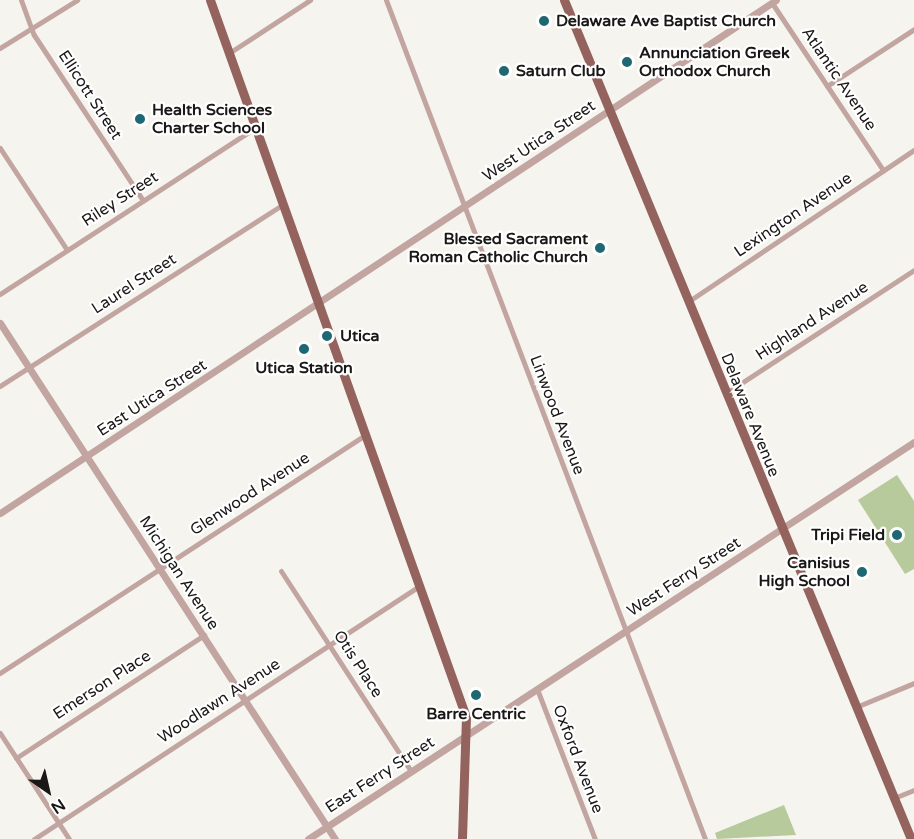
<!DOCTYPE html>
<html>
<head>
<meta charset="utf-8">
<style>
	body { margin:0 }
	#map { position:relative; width:914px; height:839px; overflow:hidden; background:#f6f4ef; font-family:"Varela Round",sans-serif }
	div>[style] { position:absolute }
	.green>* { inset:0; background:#b7ca9b }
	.minor>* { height:5px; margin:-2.5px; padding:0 2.5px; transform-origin:2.5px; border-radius:2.5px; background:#c2a5a1 }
	.tertiary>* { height:7px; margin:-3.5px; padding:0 3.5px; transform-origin:3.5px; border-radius:3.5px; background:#c2a5a1 }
	.primary>* { height:9px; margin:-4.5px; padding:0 4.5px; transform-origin:4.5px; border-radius:4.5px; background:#94635e }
	.dots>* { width:16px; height:16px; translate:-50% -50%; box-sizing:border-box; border:3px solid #fff; border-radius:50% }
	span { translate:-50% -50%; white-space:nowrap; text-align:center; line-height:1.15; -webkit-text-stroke:4.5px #fff; paint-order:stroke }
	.poi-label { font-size:16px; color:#191817; font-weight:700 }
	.left { translate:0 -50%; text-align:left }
	.right { translate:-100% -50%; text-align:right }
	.street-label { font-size:16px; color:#191817 }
	.north { position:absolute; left:18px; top:761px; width:60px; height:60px; -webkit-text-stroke:4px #fff; paint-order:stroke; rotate:146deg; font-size:16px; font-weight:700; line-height:24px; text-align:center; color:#191817 }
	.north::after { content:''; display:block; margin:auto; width:21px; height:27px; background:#191817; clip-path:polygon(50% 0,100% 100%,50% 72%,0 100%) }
</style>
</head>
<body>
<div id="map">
	<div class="green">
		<div style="clip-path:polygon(897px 475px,914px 501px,914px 569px,905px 574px,858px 500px)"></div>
		<div style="clip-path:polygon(784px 805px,796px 835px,717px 839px,715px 833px)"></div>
	</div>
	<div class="minor">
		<div style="left:21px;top:0;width:37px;rotate:70deg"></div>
		<div style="left:34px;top:35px;width:198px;rotate:56.6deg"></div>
		<div style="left:386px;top:0;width:898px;rotate:69.18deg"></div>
		<div style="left:772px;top:3px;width:201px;rotate:56.4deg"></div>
		<div style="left:0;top:48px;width:91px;rotate:-31.9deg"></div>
		<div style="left:229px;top:53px;width:97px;rotate:-33.2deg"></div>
		<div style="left:827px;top:86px;width:104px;rotate:-33.2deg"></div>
		<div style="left:0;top:148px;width:122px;rotate:56.7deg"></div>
		<div style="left:0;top:294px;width:306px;rotate:-33.1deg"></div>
		<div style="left:689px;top:301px;width:271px;rotate:-33.9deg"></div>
		<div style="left:0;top:386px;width:336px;rotate:-32.7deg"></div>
		<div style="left:726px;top:393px;width:225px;rotate:-33.2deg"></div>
		<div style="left:281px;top:571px;width:239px;rotate:57deg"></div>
		<div style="left:0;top:673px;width:436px;rotate:-33.1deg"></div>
		<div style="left:537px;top:689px;width:161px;rotate:68.9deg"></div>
		<div style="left:856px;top:707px;width:63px;rotate:-22.5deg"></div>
		<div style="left:0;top:733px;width:126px;rotate:56.9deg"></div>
		<div style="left:16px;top:758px;width:225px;rotate:-33.2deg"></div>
		<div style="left:894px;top:798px;width:22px;rotate:-22deg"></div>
		<div style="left:34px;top:839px;width:462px;rotate:-33.3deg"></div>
	</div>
	<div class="tertiary">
		<div style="left:0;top:323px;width:615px;rotate:57.01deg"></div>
		<div style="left:0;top:513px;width:930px;rotate:-33.47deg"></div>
		<div style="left:308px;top:839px;width:724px;rotate:-33.23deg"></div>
	</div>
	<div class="primary">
		<div style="left:210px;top:0;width:761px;rotate:70.35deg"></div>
		<div style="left:466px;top:717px;width:122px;rotate:91.9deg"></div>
		<div style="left:564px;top:0;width:908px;rotate:67.53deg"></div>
	</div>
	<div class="dots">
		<div style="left:544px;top:21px;background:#1d6872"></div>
		<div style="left:627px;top:62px;background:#1d6872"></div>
		<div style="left:504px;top:71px;background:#1d6872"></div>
		<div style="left:140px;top:119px;background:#1d6872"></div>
		<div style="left:600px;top:248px;background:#1d6872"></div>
		<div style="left:327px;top:336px;background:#1d6872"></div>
		<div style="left:304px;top:349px;background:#1d6872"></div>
		<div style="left:897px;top:535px;background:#1d6872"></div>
		<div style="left:862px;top:572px;background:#1d6872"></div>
		<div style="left:476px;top:695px;background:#1d6872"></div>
	</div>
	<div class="poi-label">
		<span class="left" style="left:556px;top:21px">Delaware Ave Baptist Church</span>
		<span class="left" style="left:639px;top:62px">Annunciation Greek<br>Orthodox Church</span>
		<span class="left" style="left:516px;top:71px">Saturn Club</span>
		<span class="left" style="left:152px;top:119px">Health Sciences<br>Charter School</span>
		<span class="right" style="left:588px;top:248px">Blessed Sacrament<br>Roman Catholic Church</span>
		<span class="left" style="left:340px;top:336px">Utica</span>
		<span style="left:304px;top:368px">Utica Station</span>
		<span class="right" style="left:885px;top:535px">Tripi Field</span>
		<span class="right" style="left:850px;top:572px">Canisius<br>High School</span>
		<span style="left:476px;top:714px">Barre Centric</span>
	</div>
	<div class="street-label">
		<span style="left:839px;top:79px;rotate:56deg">Atlantic Avenue</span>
		<span style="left:90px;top:95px;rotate:57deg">Ellicott Street</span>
		<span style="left:539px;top:141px;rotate:-34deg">West Utica Street</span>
		<span style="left:120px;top:199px;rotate:-33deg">Riley Street</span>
		<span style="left:793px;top:215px;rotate:-34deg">Lexington Avenue</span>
		<span style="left:134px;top:284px;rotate:-33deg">Laurel Street</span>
		<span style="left:812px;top:321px;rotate:-33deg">Highland Avenue</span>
		<span style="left:152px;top:398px;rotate:-33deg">East Utica Street</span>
		<span style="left:557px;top:415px;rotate:69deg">Linwood Avenue</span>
		<span style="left:750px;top:415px;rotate:68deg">Delaware Avenue</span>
		<span style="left:250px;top:494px;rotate:-33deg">Glenwood Avenue</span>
		<span style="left:179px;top:573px;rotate:57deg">Michigan Avenue</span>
		<span style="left:684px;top:577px;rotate:-33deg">West Ferry Street</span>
		<span style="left:358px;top:664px;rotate:57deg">Otis Place</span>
		<span style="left:102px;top:685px;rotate:-33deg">Emerson Place</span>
		<span style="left:219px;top:701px;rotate:-33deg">Woodlawn Avenue</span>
		<span style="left:578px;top:759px;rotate:69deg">Oxford Avenue</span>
		<span style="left:380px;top:775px;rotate:-33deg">East Ferry Street</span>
	</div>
	<div class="north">N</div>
</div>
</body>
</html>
